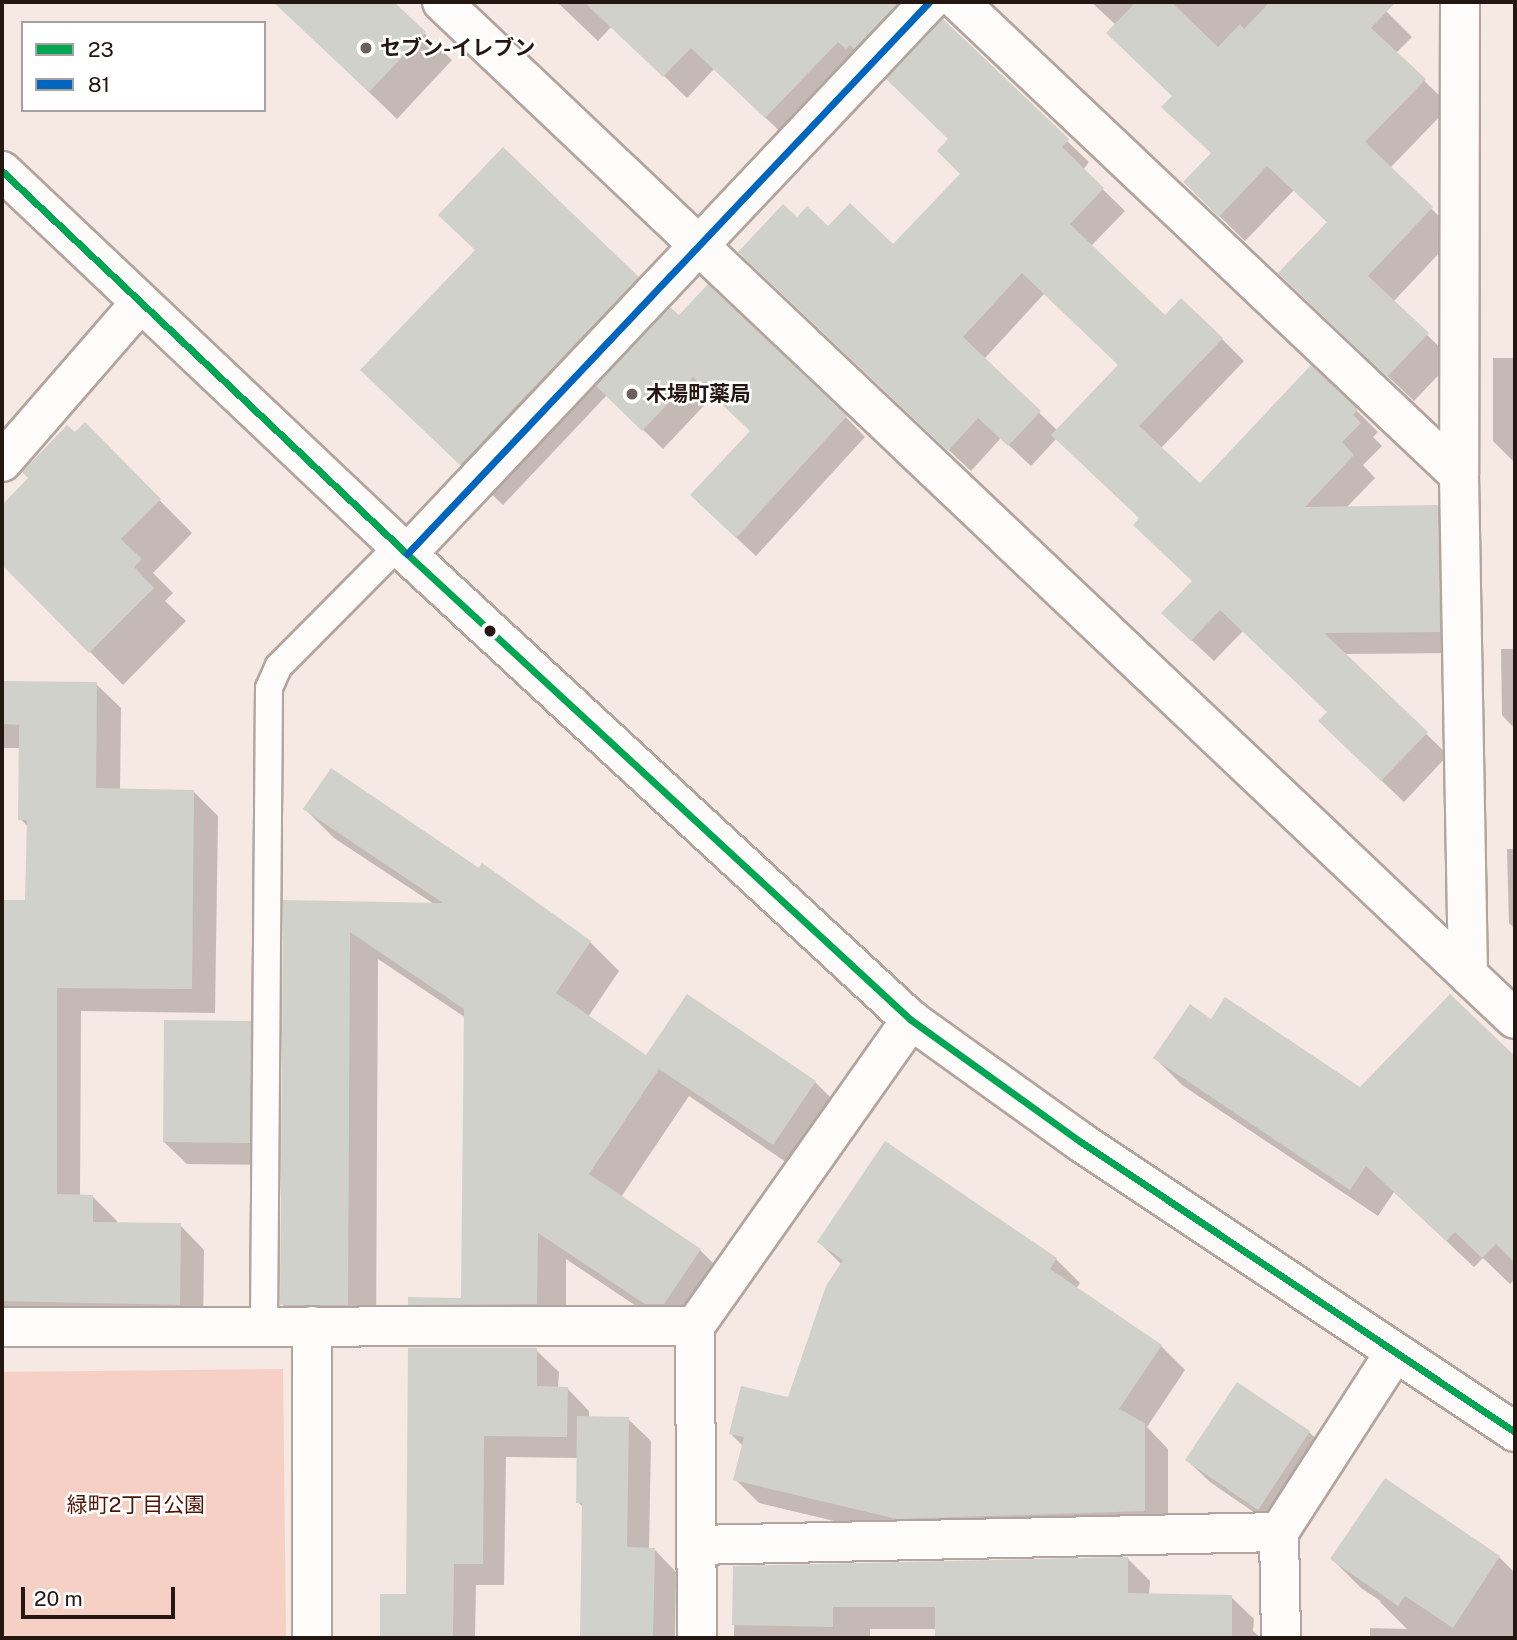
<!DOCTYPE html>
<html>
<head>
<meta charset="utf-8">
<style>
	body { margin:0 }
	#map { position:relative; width:1517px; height:1640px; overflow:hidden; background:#f6e8e3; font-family:"Public Sans","Noto Sans JP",sans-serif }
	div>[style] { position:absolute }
	.green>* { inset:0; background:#f6d0c4 }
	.shadow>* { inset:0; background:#0003 }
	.building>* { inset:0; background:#d1d1cb }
	.roads { filter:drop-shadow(2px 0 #b2a5a0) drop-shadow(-2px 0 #b2a5a0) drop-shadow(0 2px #b2a5a0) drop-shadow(0 -2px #b2a5a0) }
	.service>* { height:26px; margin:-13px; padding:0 13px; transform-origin:13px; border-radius:13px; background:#fefcfb }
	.minor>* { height:38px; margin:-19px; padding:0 19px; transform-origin:19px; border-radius:19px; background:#fefcfb }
	.tertiary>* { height:38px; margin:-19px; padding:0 19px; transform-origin:19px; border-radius:19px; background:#fefcfb }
	.bus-1>* { height:7px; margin:-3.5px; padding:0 3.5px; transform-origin:3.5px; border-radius:3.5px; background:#00a651 }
	.bus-2>* { height:7px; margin:-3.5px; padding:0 3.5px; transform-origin:3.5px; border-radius:3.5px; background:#0065bd }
	.dots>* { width:19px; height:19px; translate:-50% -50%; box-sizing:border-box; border:4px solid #fff; border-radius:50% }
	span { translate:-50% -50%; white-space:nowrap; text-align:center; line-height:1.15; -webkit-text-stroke:5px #fff; paint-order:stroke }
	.poi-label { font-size:21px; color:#241611; font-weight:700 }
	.left { translate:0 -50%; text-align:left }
	.park-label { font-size:21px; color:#511200 }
	.frame { position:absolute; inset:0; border:4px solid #241611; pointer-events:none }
	.legend { position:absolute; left:21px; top:21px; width:245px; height:91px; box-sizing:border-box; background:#fff; border:2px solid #a7a2a0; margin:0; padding:9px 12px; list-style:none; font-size:21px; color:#241611 }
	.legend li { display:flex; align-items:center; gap:14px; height:35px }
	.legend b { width:35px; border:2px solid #a7a2a0 }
	.scale { position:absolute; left:21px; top:1587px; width:154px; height:32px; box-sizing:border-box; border:4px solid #241611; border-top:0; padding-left:9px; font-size:21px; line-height:24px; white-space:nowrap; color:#241611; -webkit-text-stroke:5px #fff; paint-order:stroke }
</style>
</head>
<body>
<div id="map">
	<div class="green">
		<div style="clip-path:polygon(283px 1369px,286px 1638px,2px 1638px,2px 1372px)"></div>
	</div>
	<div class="shadow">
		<div style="clip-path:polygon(275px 2px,392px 2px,452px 60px,397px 119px)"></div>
		<div style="clip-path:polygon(557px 2px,684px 4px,908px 2px,788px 139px,714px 69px,687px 98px,612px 26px,598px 41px)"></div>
		<div style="clip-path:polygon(1091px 2px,1386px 2px,1381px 6px,1412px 37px,1396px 53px,1450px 106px,1390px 168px,1457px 234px,1393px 302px,1453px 360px,1414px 401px,1306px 299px,1328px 223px,1294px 190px,1245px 241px,1211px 208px,1212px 154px,1174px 96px,1116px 25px)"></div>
		<div style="clip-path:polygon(evenodd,944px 24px,1089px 162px,1083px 170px,1125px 211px,1091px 246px,1165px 317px,1222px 339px,1244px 361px,1161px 448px,1200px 486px,1356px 410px,1378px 432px,1373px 437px,1382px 446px,1363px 465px,1375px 478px,1346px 508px,1437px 507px,1459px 529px,1461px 653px,1344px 654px,1448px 755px,1404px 802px,1342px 743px,1329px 712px,1243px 631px,1214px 661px,1186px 635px,1194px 582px,1141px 519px,1057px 438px,1031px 466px,1001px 438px,971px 471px,762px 274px,797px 219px,893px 247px,962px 174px,950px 139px,944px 24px,1044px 294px,1120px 365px,1058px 431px,984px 359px,1044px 294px)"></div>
		<div style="clip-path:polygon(638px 278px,679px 318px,846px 417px,865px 437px,756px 556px,711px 514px,752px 432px,714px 395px,663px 449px,607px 395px,503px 505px,404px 411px)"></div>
		<div style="clip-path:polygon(1493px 358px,1515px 358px,1515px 463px,1493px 441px)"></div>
		<div style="clip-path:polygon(85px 425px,192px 533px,153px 573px,173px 593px,165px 601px,186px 621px,123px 685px,2px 563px,2px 507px)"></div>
		<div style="clip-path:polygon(1501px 649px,1515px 649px,1515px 729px,1502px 715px)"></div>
		<div style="clip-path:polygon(2px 682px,96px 684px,121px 708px,120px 790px,193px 791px,218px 816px,215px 1013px,81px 1011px,80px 1196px,92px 1196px,117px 1221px,117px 1224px,180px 1225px,204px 1250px,203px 1329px,21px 1325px,2px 1306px,2px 902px,27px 902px,29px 827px,20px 819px,21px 748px,2px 748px)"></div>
		<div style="clip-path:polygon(305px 809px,590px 942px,619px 971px,588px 1017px,647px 1057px,815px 1082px,844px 1111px,802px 1173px,689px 1096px,621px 1197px,700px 1250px,729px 1279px,675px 1332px,566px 1259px,566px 1333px,439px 1333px,410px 1304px,463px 1299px,466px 1018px,378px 959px,376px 1333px,311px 1333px,282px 1304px,285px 902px,434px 904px,334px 838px)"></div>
		<div style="clip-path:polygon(1507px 849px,1515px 849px,1515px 929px,1509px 923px)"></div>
		<div style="clip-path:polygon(1450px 996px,1515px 1058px,1515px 1279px,1510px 1284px,1483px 1258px,1474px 1267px,1394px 1192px,1378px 1216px,1182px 1085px,1155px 1058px,1212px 1021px,1361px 1089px)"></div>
		<div style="clip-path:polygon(250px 1022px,272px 1045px,271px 1165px,187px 1164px,164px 1142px)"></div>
		<div style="clip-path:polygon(819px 1242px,1056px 1259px,1080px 1283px,1076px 1289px,1161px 1346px,1185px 1370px,1147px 1427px,1168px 1449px,1168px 1534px,922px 1542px,759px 1503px,735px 1479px,743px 1446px,731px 1434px,789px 1399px,842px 1265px)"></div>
		<div style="clip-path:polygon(410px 1350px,536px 1350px,559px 1372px,558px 1388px,567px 1388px,589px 1411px,589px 1418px,628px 1419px,651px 1441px,649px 1549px,654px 1549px,676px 1572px,675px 1638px,582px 1638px,584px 1508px,578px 1502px,578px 1458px,506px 1457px,504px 1585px,476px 1585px,475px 1638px,382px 1638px,382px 1595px,408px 1596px)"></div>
		<div style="clip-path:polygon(1237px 1384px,1309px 1432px,1332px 1455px,1281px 1531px,1210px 1482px,1187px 1460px)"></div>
		<div style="clip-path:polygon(1385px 1480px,1499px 1557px,1515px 1573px,1515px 1638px,1370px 1638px,1370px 1628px,1407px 1629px,1379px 1601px,1382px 1602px,1361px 1588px,1332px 1559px)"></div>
		<div style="clip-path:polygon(1128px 1559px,1150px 1581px,1149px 1595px,1231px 1597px,1254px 1619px,1253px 1631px,1261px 1638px,937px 1638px,937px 1629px,870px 1629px,870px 1638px,734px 1638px,735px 1568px)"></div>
	</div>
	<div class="building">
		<div style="clip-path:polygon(273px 2px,394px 2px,426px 32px,369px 92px)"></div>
		<div style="clip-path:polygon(584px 2px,899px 2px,854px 49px,850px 45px,846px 49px,838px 42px,765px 118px,691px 48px,663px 77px)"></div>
		<div style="clip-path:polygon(1136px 2px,1171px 2px,1218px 47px,1240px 24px,1244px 29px,1270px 2px,1396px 2px,1371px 28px,1426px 79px,1365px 142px,1433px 207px,1368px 276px,1429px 333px,1387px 377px,1278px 273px,1327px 222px,1267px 166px,1219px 217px,1183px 182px,1211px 153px,1161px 107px,1172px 96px,1106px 33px)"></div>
		<div style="clip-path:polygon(943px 19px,1069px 139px,1062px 147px,1104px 188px,1070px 224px,1165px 315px,1181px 298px,1223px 338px,1139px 426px,1200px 483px,1311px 365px,1358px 409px,1353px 415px,1361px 423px,1342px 442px,1354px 455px,1305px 507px,1438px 505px,1440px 632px,1324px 633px,1428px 732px,1381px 781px,1318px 721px,1327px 712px,1220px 610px,1191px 641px,1161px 613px,1192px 581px,1133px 525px,1139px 518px,1051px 435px,1118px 365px,1022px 273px,963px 337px,1041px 411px,1008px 446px,978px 418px,948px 451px,738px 252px,783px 204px,797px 217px,807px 206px,828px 226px,850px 203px,893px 244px,960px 174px,937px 151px,948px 139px,886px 79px)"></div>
		<div style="clip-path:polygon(503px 147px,639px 277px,460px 465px,360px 370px,475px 250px,438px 215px)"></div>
		<div style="clip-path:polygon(708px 284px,847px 416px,736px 538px,690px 495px,750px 431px,693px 377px,642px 431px,596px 386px,670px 307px,679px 315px)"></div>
		<div style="clip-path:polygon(85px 422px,161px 499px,121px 539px,142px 559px,134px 567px,154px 588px,89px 653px,2px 565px,2px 505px,28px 478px,22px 472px,67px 425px,75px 432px)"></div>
		<div style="clip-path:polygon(2px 681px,97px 682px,96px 788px,194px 790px,192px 989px,57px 988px,57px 1194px,93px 1195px,93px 1222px,181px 1223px,180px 1305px,2px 1301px,2px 900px,25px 900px,27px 820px,18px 820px,19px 725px,2px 724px)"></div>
		<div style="clip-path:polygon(331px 768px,479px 868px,482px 863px,591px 941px,556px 993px,646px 1055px,687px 994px,816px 1081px,773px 1145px,659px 1069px,589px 1174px,701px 1249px,664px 1304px,645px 1304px,538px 1233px,537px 1304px,408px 1305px,408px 1297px,461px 1298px,464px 1009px,350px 932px,348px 1305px,280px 1305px,283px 900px,443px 903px,303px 809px)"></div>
		<div style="clip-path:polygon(1450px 994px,1515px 1056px,1515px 1263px,1496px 1244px,1482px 1258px,1455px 1232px,1446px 1241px,1366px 1166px,1350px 1190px,1153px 1058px,1190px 1004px,1211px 1019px,1225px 997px,1360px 1087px)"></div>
		<div style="clip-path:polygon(164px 1020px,251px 1021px,250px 1143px,163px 1142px)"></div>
		<div style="clip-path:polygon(885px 1141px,1057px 1258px,1050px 1269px,1162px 1345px,1119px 1409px,1145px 1423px,1145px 1511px,897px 1519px,733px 1480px,744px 1437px,729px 1434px,741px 1386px,788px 1397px,826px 1286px,843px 1260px,817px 1242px)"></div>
		<div style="clip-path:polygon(408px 1348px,537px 1348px,537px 1386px,568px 1387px,567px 1437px,484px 1436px,483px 1564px,454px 1564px,453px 1638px,380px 1638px,380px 1594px,406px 1594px)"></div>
		<div style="clip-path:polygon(1237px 1382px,1310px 1431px,1258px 1510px,1185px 1460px)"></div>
		<div style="clip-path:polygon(577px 1416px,629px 1417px,627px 1547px,655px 1548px,653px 1638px,580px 1638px,582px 1503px,576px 1503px)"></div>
		<div style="clip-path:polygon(1385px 1478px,1500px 1556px,1453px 1628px,1405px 1596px,1398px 1606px,1330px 1559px)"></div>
		<div style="clip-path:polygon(1128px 1557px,1128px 1593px,1232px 1595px,1232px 1638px,935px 1638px,935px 1607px,833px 1607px,833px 1627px,732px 1625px,733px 1566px)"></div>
	</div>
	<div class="roads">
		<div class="service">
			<div style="left:264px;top:1326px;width:638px;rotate:-89.55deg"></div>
			<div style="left:269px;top:688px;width:24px;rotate:-66deg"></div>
			<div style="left:279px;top:666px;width:169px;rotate:-45.2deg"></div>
		</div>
		<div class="minor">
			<div style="left:442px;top:2px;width:1478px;rotate:43.47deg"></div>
			<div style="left:959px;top:2px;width:688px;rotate:43.41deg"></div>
			<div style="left:1460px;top:2px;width:473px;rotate:90.1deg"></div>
			<div style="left:1459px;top:475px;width:500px;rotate:88.97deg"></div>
			<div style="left:2px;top:462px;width:211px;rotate:-49deg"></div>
			<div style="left:407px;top:554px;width:760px;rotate:-46.6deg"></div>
			<div style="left:2px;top:1327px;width:693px;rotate:-0.08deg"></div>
			<div style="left:696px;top:1545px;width:583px;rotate:-1.28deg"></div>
			<div style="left:312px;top:1638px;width:312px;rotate:-90deg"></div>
			<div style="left:697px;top:1638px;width:312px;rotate:-90.4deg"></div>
			<div style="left:695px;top:1326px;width:375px;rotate:-54.8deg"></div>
			<div style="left:1281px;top:1638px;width:106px;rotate:-91.1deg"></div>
			<div style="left:1279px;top:1532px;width:214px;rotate:-57.2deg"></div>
		</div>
		<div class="tertiary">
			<div style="left:2px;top:171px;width:557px;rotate:43.4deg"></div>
			<div style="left:407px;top:554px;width:686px;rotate:42.76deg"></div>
			<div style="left:911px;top:1020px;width:209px;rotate:35.7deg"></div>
			<div style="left:1081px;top:1142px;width:522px;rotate:33.75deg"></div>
		</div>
	</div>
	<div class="bus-1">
		<div style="left:2px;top:171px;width:557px;rotate:43.4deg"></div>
		<div style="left:407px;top:554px;width:686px;rotate:42.76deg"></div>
		<div style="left:911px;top:1020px;width:209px;rotate:35.7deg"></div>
		<div style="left:1081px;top:1142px;width:522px;rotate:33.75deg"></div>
	</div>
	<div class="bus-2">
		<div style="left:407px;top:554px;width:760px;rotate:-46.6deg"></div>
	</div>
	<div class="dots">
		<div style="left:366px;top:48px;background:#6e605a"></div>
		<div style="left:632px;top:394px;background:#6e605a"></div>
		<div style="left:490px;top:631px;background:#241611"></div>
	</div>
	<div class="poi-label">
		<span class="left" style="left:380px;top:48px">セブン-イレブン</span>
		<span class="left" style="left:646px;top:394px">木場町薬局</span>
	</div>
	<div class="park-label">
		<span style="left:136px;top:1505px">緑町2丁目公園</span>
	</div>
	<div class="frame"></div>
	<ul class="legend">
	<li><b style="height:9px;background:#00a651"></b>23</li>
	<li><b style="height:9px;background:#0065bd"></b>81</li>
	</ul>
	<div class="scale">20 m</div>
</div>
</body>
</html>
